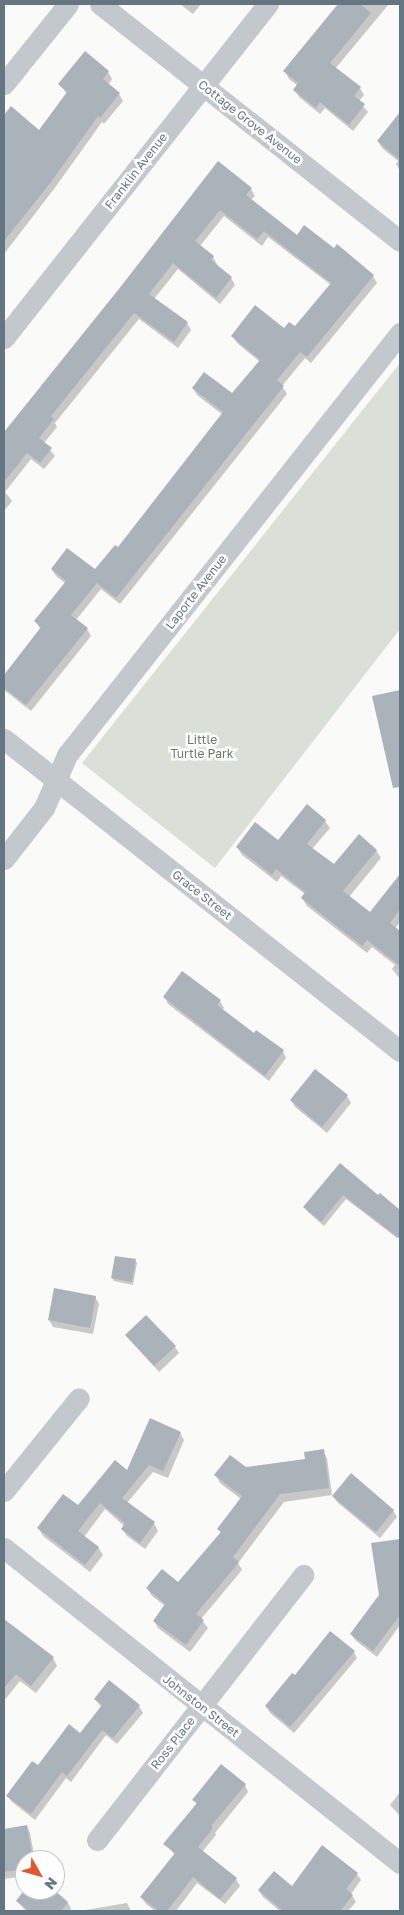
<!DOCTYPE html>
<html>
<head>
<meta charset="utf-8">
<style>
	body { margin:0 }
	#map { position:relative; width:404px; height:1915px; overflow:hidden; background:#fafaf8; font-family:"Golos Text",sans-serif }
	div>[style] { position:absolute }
	.green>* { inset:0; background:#dadfd7 }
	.shadow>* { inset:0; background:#0003 }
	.building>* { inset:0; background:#aab3b9 }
	.minor>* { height:21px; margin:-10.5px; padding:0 10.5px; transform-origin:10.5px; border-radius:10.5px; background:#c3c8cc }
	span { translate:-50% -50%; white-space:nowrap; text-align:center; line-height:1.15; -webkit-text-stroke:5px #fff; paint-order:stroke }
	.street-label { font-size:12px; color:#657683 }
	.park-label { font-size:12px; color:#687a64 }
	.frame { position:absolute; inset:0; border:5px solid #657683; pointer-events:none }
	.north { position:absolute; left:15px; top:1850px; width:50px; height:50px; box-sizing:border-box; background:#fff; border:1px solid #c1c8cd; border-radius:50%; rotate:128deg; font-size:14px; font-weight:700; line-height:20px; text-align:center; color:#657683 }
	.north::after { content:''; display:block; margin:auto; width:18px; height:22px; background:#e4572e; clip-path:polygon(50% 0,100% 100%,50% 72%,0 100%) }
</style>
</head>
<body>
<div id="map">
	<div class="green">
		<div style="clip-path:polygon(400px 363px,400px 629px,215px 868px,82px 763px)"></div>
	</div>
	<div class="shadow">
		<div style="clip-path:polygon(180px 4px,201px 4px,193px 14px)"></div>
		<div style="clip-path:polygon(339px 4px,389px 4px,335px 69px,360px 88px,364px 95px,359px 101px,368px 112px,353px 131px,325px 108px,320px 114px,299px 97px,295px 90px,298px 86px,289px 79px,285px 71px)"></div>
		<div style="clip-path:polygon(85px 53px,108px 72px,112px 79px,108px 85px,119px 94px,123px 101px,104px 124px,102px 122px,54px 189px,4px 254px,4px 192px,13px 180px,4px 171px,4px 117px,11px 108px,39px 132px,67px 94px,60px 84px)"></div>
		<div style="clip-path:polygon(393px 123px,400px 128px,400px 171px,396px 164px,398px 161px,382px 148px,378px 141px)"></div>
		<div style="clip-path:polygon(218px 163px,251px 189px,255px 196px,251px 200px,297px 237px,334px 249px,337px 246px,373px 276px,377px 283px,311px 363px,305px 358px,282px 386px,287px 394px,120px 604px,101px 589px,76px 620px,87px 629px,91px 636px,31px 711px,4px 690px,4px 677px,41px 630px,35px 621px,66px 584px,56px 576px,52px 570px,95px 571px,118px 549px,223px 415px,197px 395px,193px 388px,232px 395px,260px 362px,237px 343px,233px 336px,296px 328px,331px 285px,268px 237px,262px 246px,224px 216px,200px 246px,213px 257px,217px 264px,216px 266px,231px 278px,235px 285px,220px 304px,178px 269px,154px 299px,187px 323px,191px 330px,178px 348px,139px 319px,55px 423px,57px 427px,44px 443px,55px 456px,44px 469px,31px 459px,5px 492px,12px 501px,4px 511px,4px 435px,123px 286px)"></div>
		<div style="clip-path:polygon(400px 691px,400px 772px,395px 774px,374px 697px)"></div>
		<div style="clip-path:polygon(325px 821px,330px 828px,312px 849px,334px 865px,376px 850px,381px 858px,349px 897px,370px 914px,399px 878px,400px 879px,400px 922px,395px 929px,400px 933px,400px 979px,392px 969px,395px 965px,372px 947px,367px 953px,307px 906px,302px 898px,305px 894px,281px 876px,277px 882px,242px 855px,237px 847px,278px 842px)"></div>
		<div style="clip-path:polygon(165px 997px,220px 1001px,224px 1008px,222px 1010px,254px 1034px,283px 1051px,286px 1058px,269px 1081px,168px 1004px)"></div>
		<div style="clip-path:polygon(316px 1071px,347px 1096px,351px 1103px,327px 1133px,295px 1107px,291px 1100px)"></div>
		<div style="clip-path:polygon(340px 1165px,378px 1197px,380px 1195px,400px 1211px,400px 1234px,397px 1238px,346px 1199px,324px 1226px,308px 1212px,305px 1207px)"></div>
		<div style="clip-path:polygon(135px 1260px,137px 1263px,133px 1285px,114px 1281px,112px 1278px)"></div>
		<div style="clip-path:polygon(95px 1297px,99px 1304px,93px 1334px,53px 1327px,49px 1320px)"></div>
		<div style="clip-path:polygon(126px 1335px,175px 1347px,179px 1353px,159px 1372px)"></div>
		<div style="clip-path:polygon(180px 1433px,184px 1440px,168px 1478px,153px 1472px,127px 1503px,154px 1523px,158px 1531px,145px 1549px,127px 1536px,122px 1529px,124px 1526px,105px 1509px,84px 1537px,98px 1547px,103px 1555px,90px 1572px,43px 1536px,39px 1529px,78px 1507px)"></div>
		<div style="clip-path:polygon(323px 1451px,327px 1458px,332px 1495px,284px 1502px,238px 1563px,242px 1570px,201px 1619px,208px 1628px,190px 1652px,158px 1628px,154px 1621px,165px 1606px,152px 1596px,147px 1588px,179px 1584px,221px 1534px,219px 1529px,241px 1499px,220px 1483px,216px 1475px,307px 1460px)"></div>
		<div style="clip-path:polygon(333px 1496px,393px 1510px,397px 1517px,380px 1538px,337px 1502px)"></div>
		<div style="clip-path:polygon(400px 1540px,400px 1625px,377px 1657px,355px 1640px,351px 1634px,380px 1595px,373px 1544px)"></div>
		<div style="clip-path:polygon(4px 1620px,53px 1658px,57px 1666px,36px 1693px,20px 1681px,4px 1701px)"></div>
		<div style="clip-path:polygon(354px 1652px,357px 1658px,294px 1733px,270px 1713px,266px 1706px,295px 1677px)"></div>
		<div style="clip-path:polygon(109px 1682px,139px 1706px,143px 1713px,117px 1744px,106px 1735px,71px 1782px,66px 1778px,35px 1820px,12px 1802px,8px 1796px,38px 1767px,80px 1735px,102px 1708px,95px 1699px)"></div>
		<div style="clip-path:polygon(245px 1785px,248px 1792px,215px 1833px,216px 1835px,202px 1852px,236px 1879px,240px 1886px,225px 1904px,197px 1883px,176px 1911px,155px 1911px,146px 1904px,142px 1898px,175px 1855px,165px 1844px,197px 1805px,194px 1800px)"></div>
		<div style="clip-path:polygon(400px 1792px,400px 1816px,390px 1805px)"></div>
		<div style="clip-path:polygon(27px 1826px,30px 1833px,35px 1860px,25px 1860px,25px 1876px,4px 1879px,4px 1830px)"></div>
		<div style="clip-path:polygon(357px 1874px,361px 1880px,351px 1894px,356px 1902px,348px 1911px,280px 1911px,263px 1897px,259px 1891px,292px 1887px)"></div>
		<div style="clip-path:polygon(17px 1901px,68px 1903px,71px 1909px,70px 1911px,26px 1911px)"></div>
		<div style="clip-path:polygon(127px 1903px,131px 1911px,87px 1911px,86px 1910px)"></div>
	</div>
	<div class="building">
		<div style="clip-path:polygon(338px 4px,360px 4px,371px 13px,330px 63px,361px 87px,354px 96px,365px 104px,349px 125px,320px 102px,316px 108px,293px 90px,298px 83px,283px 71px)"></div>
		<div style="clip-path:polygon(85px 51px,109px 71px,103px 79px,120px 93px,100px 118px,98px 116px,51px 182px,4px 241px,4px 115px,11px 106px,39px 130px,67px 92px,58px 84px)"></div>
		<div style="clip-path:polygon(400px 112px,400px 160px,377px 141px)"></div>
		<div style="clip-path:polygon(218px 161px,252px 188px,246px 195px,297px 235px,304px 225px,334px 248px,337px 244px,374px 275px,307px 357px,300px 352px,277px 380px,284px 386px,116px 598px,97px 583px,71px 615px,88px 628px,26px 705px,4px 688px,4px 675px,41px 627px,34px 621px,66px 581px,51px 569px,67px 548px,95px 569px,115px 545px,118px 547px,223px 412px,192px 388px,204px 372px,232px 393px,260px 360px,231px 336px,255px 305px,284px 328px,289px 322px,295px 326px,331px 283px,264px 231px,257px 239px,220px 210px,195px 241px,214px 256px,211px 260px,232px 277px,216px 298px,173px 263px,149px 294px,188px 322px,174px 342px,134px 313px,51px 416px,54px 419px,39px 438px,52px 448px,40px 463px,27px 453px,4px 482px,4px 432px,122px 285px)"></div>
		<div style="clip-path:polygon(400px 690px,400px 787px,393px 788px,372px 696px)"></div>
		<div style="clip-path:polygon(307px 804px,326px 820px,307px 844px,334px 864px,359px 834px,377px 850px,343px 891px,370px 912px,400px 874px,400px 909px,390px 923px,400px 931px,400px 966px,367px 940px,362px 946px,301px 898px,305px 892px,276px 869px,272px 875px,236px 847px,255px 822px,278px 840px)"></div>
		<div style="clip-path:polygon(182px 971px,221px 1000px,217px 1005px,254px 1033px,256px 1030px,284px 1050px,265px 1076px,163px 997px)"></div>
		<div style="clip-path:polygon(315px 1069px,348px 1095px,322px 1127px,290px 1100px)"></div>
		<div style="clip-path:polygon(340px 1163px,378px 1195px,380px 1193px,400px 1210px,400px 1239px,343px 1195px,321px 1222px,303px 1207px)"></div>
		<div style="clip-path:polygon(115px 1256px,136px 1259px,132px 1282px,111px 1278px)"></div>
		<div style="clip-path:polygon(54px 1288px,96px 1296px,90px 1328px,48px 1320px)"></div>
		<div style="clip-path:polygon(146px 1315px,176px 1346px,154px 1366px,125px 1335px)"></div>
		<div style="clip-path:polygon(150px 1418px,181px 1432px,163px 1471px,149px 1465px,122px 1498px,155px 1522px,140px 1543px,121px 1529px,125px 1523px,100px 1503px,78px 1531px,99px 1547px,85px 1565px,37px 1528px,63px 1494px,78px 1505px,115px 1460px,127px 1470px)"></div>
		<div style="clip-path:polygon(324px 1449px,329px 1488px,280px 1494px,233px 1557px,239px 1562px,196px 1614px,204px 1620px,186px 1645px,153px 1621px,165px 1604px,146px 1588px,162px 1569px,178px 1582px,221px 1532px,217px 1529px,242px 1496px,214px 1475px,230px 1455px,246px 1467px,305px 1459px,304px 1452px)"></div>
		<div style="clip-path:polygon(351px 1473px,394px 1510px,376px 1532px,332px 1496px)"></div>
		<div style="clip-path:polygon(400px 1539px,400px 1615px,373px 1651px,350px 1634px,379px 1595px,371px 1543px)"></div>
		<div style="clip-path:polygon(4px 1619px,54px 1657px,31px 1686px,16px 1674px,4px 1688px)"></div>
		<div style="clip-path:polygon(330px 1631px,355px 1651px,290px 1727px,265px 1706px,292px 1673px,295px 1675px)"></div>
		<div style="clip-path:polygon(109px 1680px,140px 1705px,113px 1738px,102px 1730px,67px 1776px,62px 1772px,31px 1814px,6px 1796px,32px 1761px,38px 1765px,69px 1724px,80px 1733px,102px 1705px,94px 1699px)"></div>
		<div style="clip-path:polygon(221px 1764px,246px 1784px,211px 1826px,213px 1828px,198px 1847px,237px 1878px,220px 1899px,193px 1877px,167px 1911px,159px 1911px,140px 1897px,175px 1853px,163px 1844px,197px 1803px,192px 1800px)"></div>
		<div style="clip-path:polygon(27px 1825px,33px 1860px,25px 1860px,25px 1869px,4px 1872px,4px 1829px)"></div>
		<div style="clip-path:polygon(322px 1845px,358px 1873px,346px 1889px,353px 1895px,340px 1911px,283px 1911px,258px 1890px,274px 1871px,292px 1886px)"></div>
		<div style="clip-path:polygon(25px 1889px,54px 1890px,68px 1902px,61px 1911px,29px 1911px,16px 1901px)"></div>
	</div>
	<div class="minor">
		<div style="left:100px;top:4px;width:382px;rotate:38.3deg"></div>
		<div style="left:4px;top:84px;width:102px;rotate:-51.3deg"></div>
		<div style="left:4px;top:338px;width:426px;rotate:-51.7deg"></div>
		<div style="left:4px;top:739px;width:504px;rotate:38.23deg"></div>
		<div style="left:4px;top:859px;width:65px;rotate:-51.9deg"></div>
		<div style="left:44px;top:808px;width:58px;rotate:-66.5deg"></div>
		<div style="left:67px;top:755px;width:538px;rotate:-51.72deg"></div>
		<div style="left:4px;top:1491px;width:119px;rotate:-51.1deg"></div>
		<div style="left:4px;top:1548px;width:506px;rotate:38.5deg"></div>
		<div style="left:97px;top:1840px;width:336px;rotate:-52.1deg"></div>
	</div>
	<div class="street-label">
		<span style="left:250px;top:122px;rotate:38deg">Cottage Grove Avenue</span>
		<span style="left:136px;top:171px;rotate:-52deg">Franklin Avenue</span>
		<span style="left:196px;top:592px;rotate:-52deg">Laporte Avenue</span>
		<span style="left:202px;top:895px;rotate:38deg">Grace Street</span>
		<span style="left:201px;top:1706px;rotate:38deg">Johnston Street</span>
		<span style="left:173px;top:1743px;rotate:-52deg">Ross Place</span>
	</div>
	<div class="park-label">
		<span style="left:202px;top:747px">Little<br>Turtle Park</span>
	</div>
	<div class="frame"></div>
	<div class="north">N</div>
</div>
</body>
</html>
